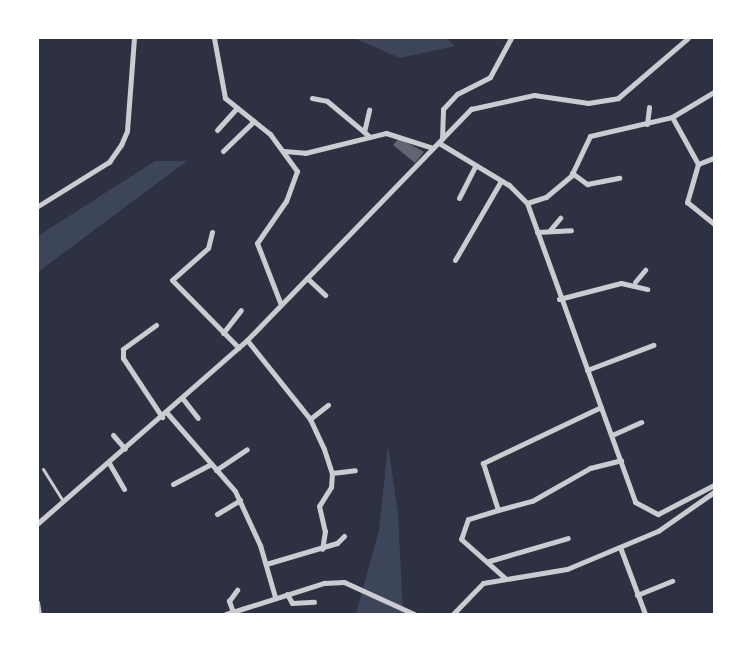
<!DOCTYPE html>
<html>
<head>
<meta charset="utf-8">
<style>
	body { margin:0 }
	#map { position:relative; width:752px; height:652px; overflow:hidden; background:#2d3142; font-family:"Asap Condensed",sans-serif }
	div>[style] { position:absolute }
	.green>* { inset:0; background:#3c4559 }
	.building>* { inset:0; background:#626471 }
	.service>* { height:3px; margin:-1.5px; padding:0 1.5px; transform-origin:1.5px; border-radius:1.5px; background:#caccd0 }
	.minor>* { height:5px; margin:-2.5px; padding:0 2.5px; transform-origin:2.5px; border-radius:2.5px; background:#caccd0 }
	span { translate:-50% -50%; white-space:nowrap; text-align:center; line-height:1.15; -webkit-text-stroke:6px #fff; paint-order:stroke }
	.frame { position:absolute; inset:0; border:39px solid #fff; pointer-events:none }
</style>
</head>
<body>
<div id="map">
	<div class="green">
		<div style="clip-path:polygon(354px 38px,446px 38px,455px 46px,400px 58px)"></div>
		<div style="clip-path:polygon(155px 161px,187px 161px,38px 272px,38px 236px)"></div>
		<div style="clip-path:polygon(388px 445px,398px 513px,403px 614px,356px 614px,379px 530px)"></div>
	</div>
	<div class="building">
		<div style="clip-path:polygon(399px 138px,424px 152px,415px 163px,393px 145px)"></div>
	</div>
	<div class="service">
		<div style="left:43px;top:469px;width:36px;rotate:58deg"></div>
		<div style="left:38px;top:602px;width:12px;rotate:81deg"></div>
	</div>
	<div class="minor">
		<div style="left:214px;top:38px;width:61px;rotate:79.6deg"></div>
		<div style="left:225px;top:98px;width:58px;rotate:38.7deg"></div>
		<div style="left:270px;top:134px;width:46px;rotate:53.9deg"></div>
		<div style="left:297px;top:171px;width:32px;rotate:110deg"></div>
		<div style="left:286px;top:201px;width:51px;rotate:124.6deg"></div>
		<div style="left:257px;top:243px;width:66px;rotate:68.8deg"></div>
		<div style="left:312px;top:98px;width:15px;rotate:11deg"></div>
		<div style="left:327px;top:101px;width:56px;rotate:39.9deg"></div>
		<div style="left:672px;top:117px;width:54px;rotate:61deg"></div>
		<div style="left:698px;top:164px;width:40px;rotate:106deg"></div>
		<div style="left:687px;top:202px;width:35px;rotate:39deg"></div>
		<div style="left:647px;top:124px;width:17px;rotate:-83deg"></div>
		<div style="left:217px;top:130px;width:30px;rotate:-48deg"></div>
		<div style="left:364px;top:132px;width:23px;rotate:-77deg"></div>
		<div style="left:442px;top:139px;width:30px;rotate:-88deg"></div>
		<div style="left:443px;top:109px;width:21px;rotate:-47deg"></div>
		<div style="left:457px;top:94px;width:37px;rotate:-27deg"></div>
		<div style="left:490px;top:77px;width:44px;rotate:-61.7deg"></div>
		<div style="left:439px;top:143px;width:82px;rotate:31deg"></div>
		<div style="left:509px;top:185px;width:25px;rotate:45deg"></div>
		<div style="left:527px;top:203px;width:318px;rotate:70.1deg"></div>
		<div style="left:635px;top:502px;width:26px;rotate:28deg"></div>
		<div style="left:658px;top:514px;width:63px;rotate:-27.4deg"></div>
		<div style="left:223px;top:151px;width:43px;rotate:-44.1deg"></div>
		<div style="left:284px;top:151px;width:21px;rotate:5deg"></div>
		<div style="left:305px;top:153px;width:83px;rotate:-13.9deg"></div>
		<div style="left:386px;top:133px;width:49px;rotate:17.7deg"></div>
		<div style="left:698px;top:164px;width:17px;rotate:-21deg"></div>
		<div style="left:572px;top:173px;width:19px;rotate:36deg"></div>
		<div style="left:587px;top:184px;width:33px;rotate:-11deg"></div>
		<div style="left:459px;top:198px;width:34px;rotate:-63deg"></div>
		<div style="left:527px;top:203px;width:20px;rotate:-18deg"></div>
		<div style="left:546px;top:197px;width:33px;rotate:-40deg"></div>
		<div style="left:571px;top:176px;width:44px;rotate:-64.6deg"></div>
		<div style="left:590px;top:136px;width:84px;rotate:-13deg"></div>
		<div style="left:672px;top:117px;width:49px;rotate:-30.8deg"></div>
		<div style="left:38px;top:206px;width:84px;rotate:-31.8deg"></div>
		<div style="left:109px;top:162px;width:21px;rotate:-55deg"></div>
		<div style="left:121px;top:145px;width:15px;rotate:-67deg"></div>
		<div style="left:127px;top:131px;width:93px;rotate:-85.7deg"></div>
		<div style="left:550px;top:230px;width:16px;rotate:-50deg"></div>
		<div style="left:212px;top:232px;width:16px;rotate:104deg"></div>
		<div style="left:208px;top:248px;width:48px;rotate:138.4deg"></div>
		<div style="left:172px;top:280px;width:95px;rotate:45.4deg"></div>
		<div style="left:537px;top:232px;width:34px;rotate:-3deg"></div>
		<div style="left:455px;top:260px;width:91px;rotate:-59.8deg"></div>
		<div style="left:307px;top:278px;width:25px;rotate:43deg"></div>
		<div style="left:635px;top:282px;width:16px;rotate:-50deg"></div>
		<div style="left:559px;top:299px;width:64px;rotate:-14.5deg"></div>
		<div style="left:621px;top:283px;width:27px;rotate:13deg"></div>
		<div style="left:156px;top:325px;width:41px;rotate:144deg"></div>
		<div style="left:123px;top:349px;width:9px;rotate:90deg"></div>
		<div style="left:123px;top:358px;width:71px;rotate:56.5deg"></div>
		<div style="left:223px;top:333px;width:29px;rotate:-52deg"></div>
		<div style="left:247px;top:340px;width:101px;rotate:51.4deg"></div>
		<div style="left:310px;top:419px;width:33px;rotate:65deg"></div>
		<div style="left:324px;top:449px;width:25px;rotate:72deg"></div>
		<div style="left:332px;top:473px;width:14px;rotate:94deg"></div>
		<div style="left:331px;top:487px;width:22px;rotate:122deg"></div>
		<div style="left:319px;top:506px;width:26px;rotate:77deg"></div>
		<div style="left:325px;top:531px;width:18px;rotate:99deg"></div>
		<div style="left:587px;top:370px;width:71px;rotate:-20.7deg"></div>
		<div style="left:183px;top:399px;width:24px;rotate:52deg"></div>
		<div style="left:601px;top:407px;width:131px;rotate:154.6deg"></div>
		<div style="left:483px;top:463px;width:49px;rotate:72.3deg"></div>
		<div style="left:498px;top:510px;width:35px;rotate:-15deg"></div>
		<div style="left:532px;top:501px;width:67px;rotate:-29.6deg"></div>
		<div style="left:590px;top:468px;width:32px;rotate:-14deg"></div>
		<div style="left:167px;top:413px;width:103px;rotate:48.9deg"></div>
		<div style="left:235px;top:491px;width:60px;rotate:65.2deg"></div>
		<div style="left:260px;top:545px;width:54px;rotate:73.9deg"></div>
		<div style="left:310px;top:419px;width:23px;rotate:-38deg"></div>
		<div style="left:113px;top:435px;width:18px;rotate:49deg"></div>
		<div style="left:612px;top:435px;width:32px;rotate:-24deg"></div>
		<div style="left:109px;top:463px;width:30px;rotate:60deg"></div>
		<div style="left:216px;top:470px;width:37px;rotate:-34deg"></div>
		<div style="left:332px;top:473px;width:23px;rotate:-7deg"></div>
		<div style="left:173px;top:484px;width:43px;rotate:-27.8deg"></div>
		<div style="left:498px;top:510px;width:31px;rotate:163deg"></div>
		<div style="left:468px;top:519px;width:21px;rotate:109deg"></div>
		<div style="left:461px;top:539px;width:60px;rotate:41.6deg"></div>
		<div style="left:217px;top:514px;width:27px;rotate:-31deg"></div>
		<div style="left:38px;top:523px;width:278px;rotate:-41.2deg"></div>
		<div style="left:247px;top:340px;width:322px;rotate:-45.9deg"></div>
		<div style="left:471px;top:109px;width:65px;rotate:-12.5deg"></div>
		<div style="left:534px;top:95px;width:55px;rotate:8.4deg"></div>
		<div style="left:588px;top:103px;width:30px;rotate:-9deg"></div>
		<div style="left:618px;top:98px;width:92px;rotate:-40.6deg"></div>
		<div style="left:620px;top:547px;width:72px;rotate:69.5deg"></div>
		<div style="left:489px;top:561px;width:82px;rotate:-16.2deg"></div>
		<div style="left:266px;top:564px;width:74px;rotate:-16.5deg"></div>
		<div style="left:337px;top:543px;width:10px;rotate:-45deg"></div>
		<div style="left:287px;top:594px;width:10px;rotate:61deg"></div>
		<div style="left:292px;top:603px;width:22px;rotate:-3deg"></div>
		<div style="left:637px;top:595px;width:38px;rotate:-22deg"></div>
		<div style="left:233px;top:612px;width:12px;rotate:-110deg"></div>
		<div style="left:229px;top:601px;width:14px;rotate:-54deg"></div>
		<div style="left:226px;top:614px;width:103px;rotate:-17.6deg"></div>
		<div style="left:324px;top:583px;width:20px;rotate:-3deg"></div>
		<div style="left:344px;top:582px;width:77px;rotate:24.6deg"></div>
		<div style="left:453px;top:614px;width:43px;rotate:-45.9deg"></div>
		<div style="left:483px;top:583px;width:85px;rotate:-9.5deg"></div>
		<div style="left:567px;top:569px;width:99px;rotate:-22.7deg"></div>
		<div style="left:658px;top:531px;width:68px;rotate:-34.9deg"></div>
	</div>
	<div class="frame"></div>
</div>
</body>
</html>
